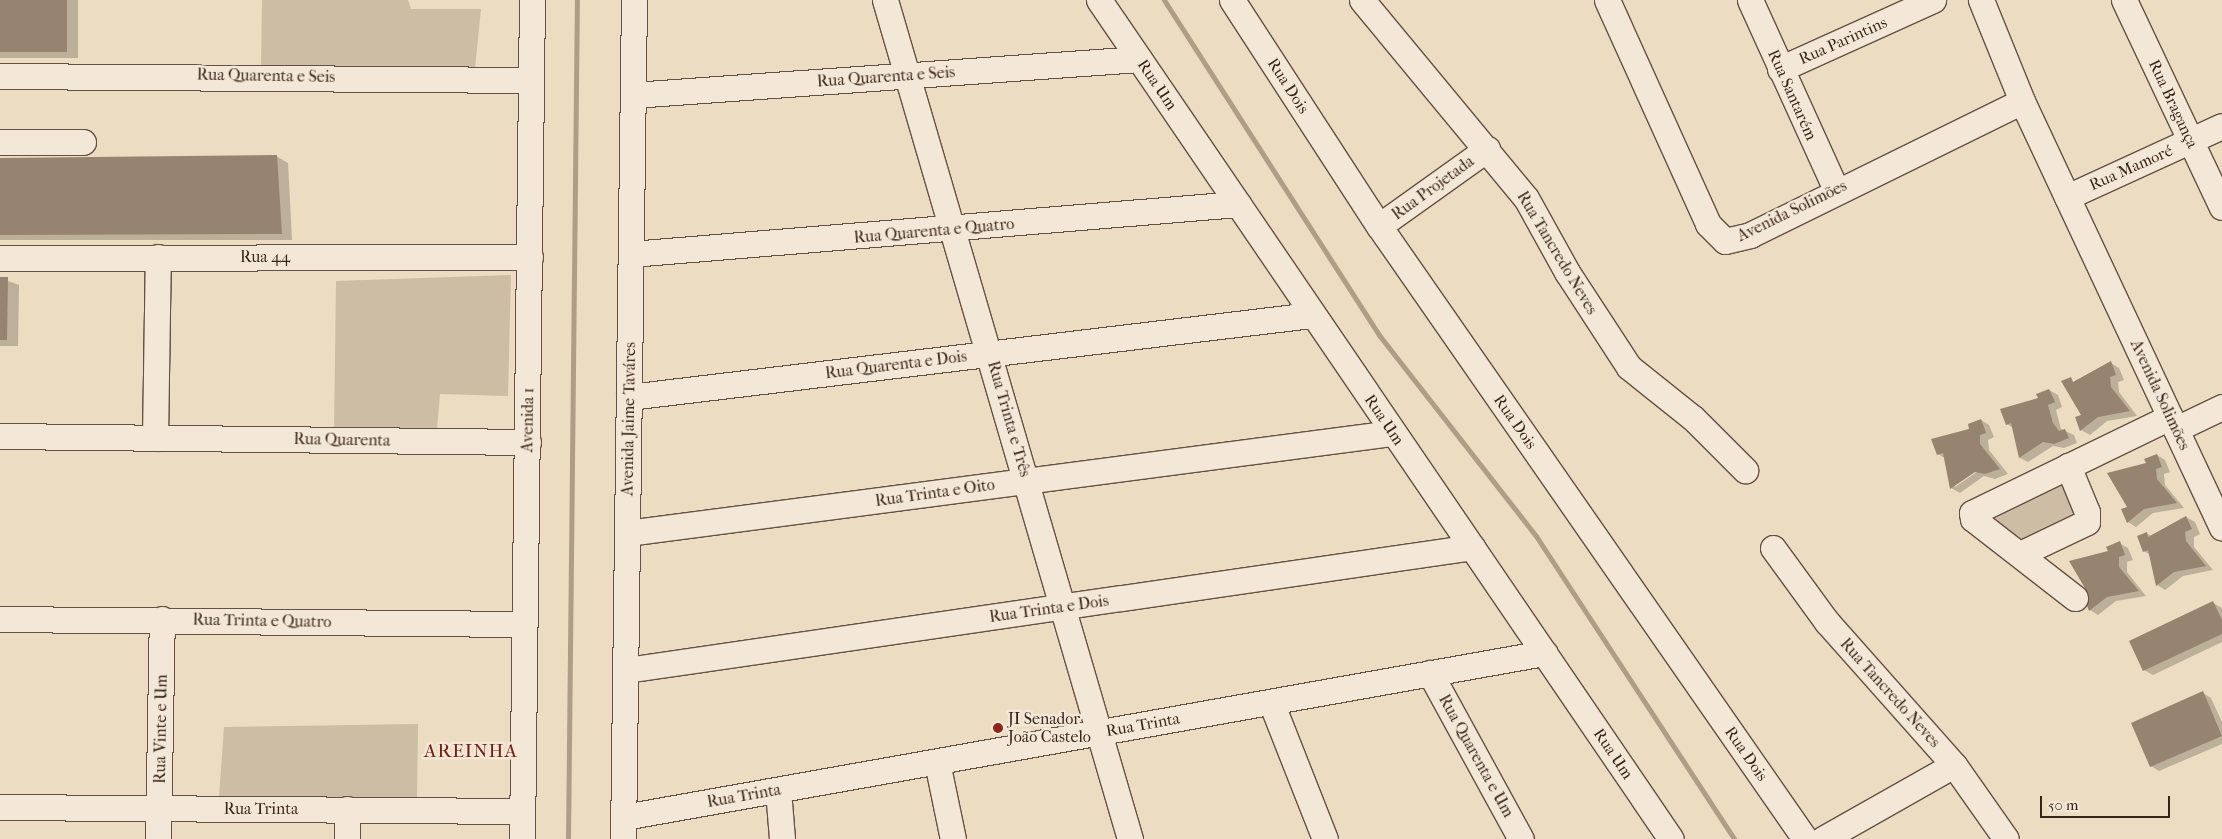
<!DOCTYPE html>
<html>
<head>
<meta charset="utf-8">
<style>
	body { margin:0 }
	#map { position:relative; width:2222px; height:839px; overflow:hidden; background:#ecdcc1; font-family:"IM FELL French Canon",serif }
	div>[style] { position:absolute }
	.green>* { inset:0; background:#cdbda4 }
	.shadow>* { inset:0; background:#0003 }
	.stream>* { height:5px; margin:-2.5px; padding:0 2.5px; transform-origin:2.5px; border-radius:2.5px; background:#af9d88 }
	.building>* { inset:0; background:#968370 }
	.roads { filter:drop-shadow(1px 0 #655143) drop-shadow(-1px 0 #655143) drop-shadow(0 1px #655143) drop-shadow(0 -1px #655143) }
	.minor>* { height:25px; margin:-12.5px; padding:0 12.5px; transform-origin:12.5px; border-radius:12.5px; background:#f3e8d7 }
	.dots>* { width:14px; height:14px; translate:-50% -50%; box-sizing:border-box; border:2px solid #f3e8d7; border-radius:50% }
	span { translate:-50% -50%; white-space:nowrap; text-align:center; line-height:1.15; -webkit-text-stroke:5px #f3e8d7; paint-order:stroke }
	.street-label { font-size:16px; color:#382319 }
	.poi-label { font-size:16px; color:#382319 }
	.left { translate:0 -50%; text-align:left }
	.quarter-label { font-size:19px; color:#7a1f14; letter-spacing:1px }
	.scale { position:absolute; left:2040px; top:796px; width:130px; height:22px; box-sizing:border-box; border:2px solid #382319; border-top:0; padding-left:6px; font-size:15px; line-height:18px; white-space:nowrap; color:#382319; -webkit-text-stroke:4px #f3e8d7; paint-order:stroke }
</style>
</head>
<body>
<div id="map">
	<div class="green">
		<div style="clip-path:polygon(262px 0,408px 0,411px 9px,481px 9px,475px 68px,261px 65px)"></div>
		<div style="clip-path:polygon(511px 275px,508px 396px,440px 394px,437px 429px,334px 432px,336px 281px)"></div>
		<div style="clip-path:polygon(2063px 481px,2081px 513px,2024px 544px,1992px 520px)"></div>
		<div style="clip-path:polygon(418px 724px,417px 801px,219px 797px,224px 727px)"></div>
	</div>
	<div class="shadow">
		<div style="clip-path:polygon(0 0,78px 0,78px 58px,0 58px)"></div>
		<div style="clip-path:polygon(276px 156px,288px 163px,292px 240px,0 240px,0 159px)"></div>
		<div style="clip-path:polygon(0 278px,19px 285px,18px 346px,0 346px)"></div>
		<div style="clip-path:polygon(2111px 363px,2119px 368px,2124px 380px,2118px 382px,2119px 392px,2137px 416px,2107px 421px,2090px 435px,2081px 430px,2077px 418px,2082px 416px,2063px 382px,2076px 382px)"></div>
		<div style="clip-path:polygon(2049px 390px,2058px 395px,2062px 407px,2056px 410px,2061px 429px,2074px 435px,2077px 443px,2064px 448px,2053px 446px,2028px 462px,2020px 458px,2015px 429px,2007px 424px)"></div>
		<div style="clip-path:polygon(evenodd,1981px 420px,1989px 425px,1994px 437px,1988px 440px,1989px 450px,2008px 474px,1995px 479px,1984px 476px,1960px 493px,1951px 488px,1946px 459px,1938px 454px,1981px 420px,1979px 467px,1981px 469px,1955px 487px,1955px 484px,1979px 467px)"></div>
		<div style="clip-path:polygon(2157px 455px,2165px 460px,2170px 472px,2164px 474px,2165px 485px,2184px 508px,2153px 513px,2136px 527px,2128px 522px,2128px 508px,2147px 464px)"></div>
		<div style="clip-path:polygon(2186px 517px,2195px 522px,2200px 534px,2194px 537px,2194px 547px,2213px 570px,2183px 576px,2165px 590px,2157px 585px,2152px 556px,2144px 551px,2146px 533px,2151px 536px)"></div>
		<div style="clip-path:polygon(2119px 543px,2128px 548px,2133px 560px,2127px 562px,2127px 572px,2146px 596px,2116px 601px,2098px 615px,2090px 610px,2091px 596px,2110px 552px)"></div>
		<div style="clip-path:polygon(2213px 603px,2222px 608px,2222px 642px,2153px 675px,2144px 670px)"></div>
		<div style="clip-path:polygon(2203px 693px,2211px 698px,2222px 722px,2222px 744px,2159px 771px,2151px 766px)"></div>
	</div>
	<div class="stream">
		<div style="left:1164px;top:0;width:398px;rotate:57.3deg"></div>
		<div style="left:1379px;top:335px;width:255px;rotate:52deg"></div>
		<div style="left:1536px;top:536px;width:362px;rotate:56.8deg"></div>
		<div style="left:568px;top:839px;width:839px;rotate:-89.39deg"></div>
	</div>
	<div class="building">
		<div style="clip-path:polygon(0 0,67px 0,67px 52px,0 52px)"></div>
		<div style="clip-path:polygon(277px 155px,282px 234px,0 235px,0 158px)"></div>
		<div style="clip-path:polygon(0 277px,8px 277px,7px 340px,0 340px)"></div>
		<div style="clip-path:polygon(2111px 361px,2116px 375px,2110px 377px,2111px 387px,2130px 411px,2098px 417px,2080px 431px,2075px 417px,2081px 415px,2061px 381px,2071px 377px,2073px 382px)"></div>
		<div style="clip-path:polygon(2049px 389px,2055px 402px,2048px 405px,2053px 423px,2059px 431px,2065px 429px,2069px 438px,2054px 444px,2043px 442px,2019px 458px,2011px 423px,2006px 425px,2000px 409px,2038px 398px,2036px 394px)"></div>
		<div style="clip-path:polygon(1981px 419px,1986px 433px,1980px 435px,1980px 444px,2000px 469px,1985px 474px,1975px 472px,1950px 489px,1943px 453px,1937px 455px,1931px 439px,1969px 429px,1968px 424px)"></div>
		<div style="clip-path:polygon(2157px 454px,2162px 467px,2156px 469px,2157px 479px,2177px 503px,2144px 509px,2127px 523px,2121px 509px,2127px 507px,2107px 473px,2146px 463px,2144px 459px)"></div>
		<div style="clip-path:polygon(2186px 516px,2192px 529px,2185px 532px,2186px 541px,2206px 566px,2174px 572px,2156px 586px,2148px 550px,2143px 552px,2137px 536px,2147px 532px,2148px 537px)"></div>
		<div style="clip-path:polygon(2120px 541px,2125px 555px,2119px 557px,2119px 567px,2139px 591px,2107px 597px,2089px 611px,2084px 597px,2089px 595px,2069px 561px,2108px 551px,2106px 547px)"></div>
		<div style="clip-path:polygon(2213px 601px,2222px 620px,2222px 634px,2143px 671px,2129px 641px)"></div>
		<div style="clip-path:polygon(2203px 691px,2222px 736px,2150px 767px,2131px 723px)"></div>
	</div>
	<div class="roads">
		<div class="minor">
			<div style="left:885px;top:0;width:874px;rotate:73.72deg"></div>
			<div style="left:1099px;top:0;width:1015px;rotate:55.72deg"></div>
			<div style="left:1232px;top:0;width:270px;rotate:57deg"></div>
			<div style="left:1379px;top:226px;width:746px;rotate:55.2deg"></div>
			<div style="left:1362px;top:0;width:257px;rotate:50.4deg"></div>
			<div style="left:1526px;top:198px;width:85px;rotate:61deg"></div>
			<div style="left:1567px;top:272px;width:113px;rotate:56.9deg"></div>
			<div style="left:1629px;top:367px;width:82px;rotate:38.6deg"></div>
			<div style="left:1693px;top:418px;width:74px;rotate:45deg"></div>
			<div style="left:1607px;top:0;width:246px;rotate:65.7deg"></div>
			<div style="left:1708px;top:224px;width:24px;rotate:45deg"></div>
			<div style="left:1725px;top:241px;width:26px;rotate:-13deg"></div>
			<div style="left:1750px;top:235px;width:303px;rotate:-26.2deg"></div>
			<div style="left:1750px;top:0;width:209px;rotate:65.6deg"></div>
			<div style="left:1981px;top:0;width:109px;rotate:67.9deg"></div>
			<div style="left:2022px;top:101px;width:471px;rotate:64.9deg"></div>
			<div style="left:2124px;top:0;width:229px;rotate:64.7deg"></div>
			<div style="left:1780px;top:69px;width:168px;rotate:-24.3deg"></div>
			<div style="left:0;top:76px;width:531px;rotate:0.43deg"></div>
			<div style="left:633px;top:95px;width:507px;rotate:-4.07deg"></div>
			<div style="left:0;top:142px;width:83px"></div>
			<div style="left:2067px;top:197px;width:170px;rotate:-24.6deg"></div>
			<div style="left:1379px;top:226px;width:133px;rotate:-35.5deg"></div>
			<div style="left:631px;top:254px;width:609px;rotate:-4.71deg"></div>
			<div style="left:0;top:258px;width:530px;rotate:-0.11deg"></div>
			<div style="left:629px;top:397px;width:688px;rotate:-6.85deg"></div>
			<div style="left:2176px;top:429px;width:51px;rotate:-25.6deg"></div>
			<div style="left:0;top:436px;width:528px;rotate:0.65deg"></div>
			<div style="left:155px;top:438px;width:181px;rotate:-89.1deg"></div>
			<div style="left:627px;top:533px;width:772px;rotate:-7.45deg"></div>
			<div style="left:1773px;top:548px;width:92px;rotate:53.9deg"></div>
			<div style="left:1827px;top:622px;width:191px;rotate:48.4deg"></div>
			<div style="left:1954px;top:765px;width:90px;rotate:54.9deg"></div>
			<div style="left:2020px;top:554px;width:74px;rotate:-25.5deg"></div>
			<div style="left:2087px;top:522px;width:10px;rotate:-90deg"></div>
			<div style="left:2087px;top:512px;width:50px;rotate:-112.4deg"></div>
			<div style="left:2075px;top:598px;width:129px;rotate:-142.2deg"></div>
			<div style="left:1973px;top:519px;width:6px;rotate:-99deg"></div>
			<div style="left:1972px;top:513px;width:220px;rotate:-25.9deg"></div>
			<div style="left:0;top:619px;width:524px;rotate:0.55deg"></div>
			<div style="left:626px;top:670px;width:855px;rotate:-8.27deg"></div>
			<div style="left:1430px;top:673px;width:189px;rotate:61.3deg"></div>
			<div style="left:1271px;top:702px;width:147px;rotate:68.5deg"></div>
			<div style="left:937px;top:762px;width:79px;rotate:78.3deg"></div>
			<div style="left:778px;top:790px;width:49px;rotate:85.3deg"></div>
			<div style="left:0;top:807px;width:522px;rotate:0.44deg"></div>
			<div style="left:347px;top:809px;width:30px;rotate:90deg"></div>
			<div style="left:624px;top:817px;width:935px;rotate:-10.11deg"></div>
			<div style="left:158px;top:839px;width:220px;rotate:-89deg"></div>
			<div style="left:522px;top:839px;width:839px;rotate:-89.32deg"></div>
			<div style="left:623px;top:839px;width:839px;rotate:-89.25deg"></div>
			<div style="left:1823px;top:839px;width:150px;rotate:-29.5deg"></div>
		</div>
	</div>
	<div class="dots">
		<div style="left:998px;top:728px;background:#8f2418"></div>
	</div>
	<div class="street-label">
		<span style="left:1843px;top:41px;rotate:-24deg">Rua Parintins</span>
		<span style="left:266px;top:76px;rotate:1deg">Rua Quarenta e Seis</span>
		<span style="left:886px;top:77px;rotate:-4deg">Rua Quarenta e Seis</span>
		<span style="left:1157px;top:85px;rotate:56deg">Rua Um</span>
		<span style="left:1288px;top:86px;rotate:57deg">Rua Dois</span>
		<span style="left:1792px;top:95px;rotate:66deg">Rua Santarém</span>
		<span style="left:2173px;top:104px;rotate:65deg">Rua Bragança</span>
		<span style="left:2131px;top:168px;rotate:-24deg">Rua Mamoré</span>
		<span style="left:1433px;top:188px;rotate:-36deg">Rua Projetada</span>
		<span style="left:1792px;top:211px;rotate:-26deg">Avenida Solimões</span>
		<span style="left:934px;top:231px;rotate:-5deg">Rua Quarenta e Quatro</span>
		<span style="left:1557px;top:253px;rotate:59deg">Rua Tancredo Neves</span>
		<span style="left:265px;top:257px">Rua 44</span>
		<span style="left:896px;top:365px;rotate:-7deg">Rua Quarenta e Dois</span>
		<span style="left:2160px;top:395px;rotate:65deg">Avenida Solimões</span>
		<span style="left:629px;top:419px;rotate:-89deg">Avenida Jaime Taváres</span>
		<span style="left:1009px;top:419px;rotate:74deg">Rua Trinta e Três</span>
		<span style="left:528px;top:420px;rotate:-89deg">Avenida 1</span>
		<span style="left:1384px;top:420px;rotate:56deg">Rua Um</span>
		<span style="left:1515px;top:422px;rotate:55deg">Rua Dois</span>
		<span style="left:342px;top:440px;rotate:1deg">Rua Quarenta</span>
		<span style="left:935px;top:493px;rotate:-8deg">Rua Trinta e Oito</span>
		<span style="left:1049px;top:609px;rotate:-8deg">Rua Trinta e Dois</span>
		<span style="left:262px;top:621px;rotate:1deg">Rua Trinta e Quatro</span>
		<span style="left:1890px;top:693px;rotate:48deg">Rua Tancredo Neves</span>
		<span style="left:1143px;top:725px;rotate:-10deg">Rua Trinta</span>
		<span style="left:161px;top:729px;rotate:-89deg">Rua Vinte e Um</span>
		<span style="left:1613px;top:754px;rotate:56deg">Rua Um</span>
		<span style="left:1746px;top:754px;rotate:55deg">Rua Dois</span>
		<span style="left:1476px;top:756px;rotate:61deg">Rua Quarenta e Um</span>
		<span style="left:744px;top:796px;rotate:-10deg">Rua Trinta</span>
		<span style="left:261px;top:809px">Rua Trinta</span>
	</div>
	<div class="poi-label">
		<span class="left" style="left:1008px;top:728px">JI Senador<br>João Castelo</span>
	</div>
	<div class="quarter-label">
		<span style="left:471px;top:752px">AREINHA</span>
	</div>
	<div class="scale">50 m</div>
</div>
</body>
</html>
